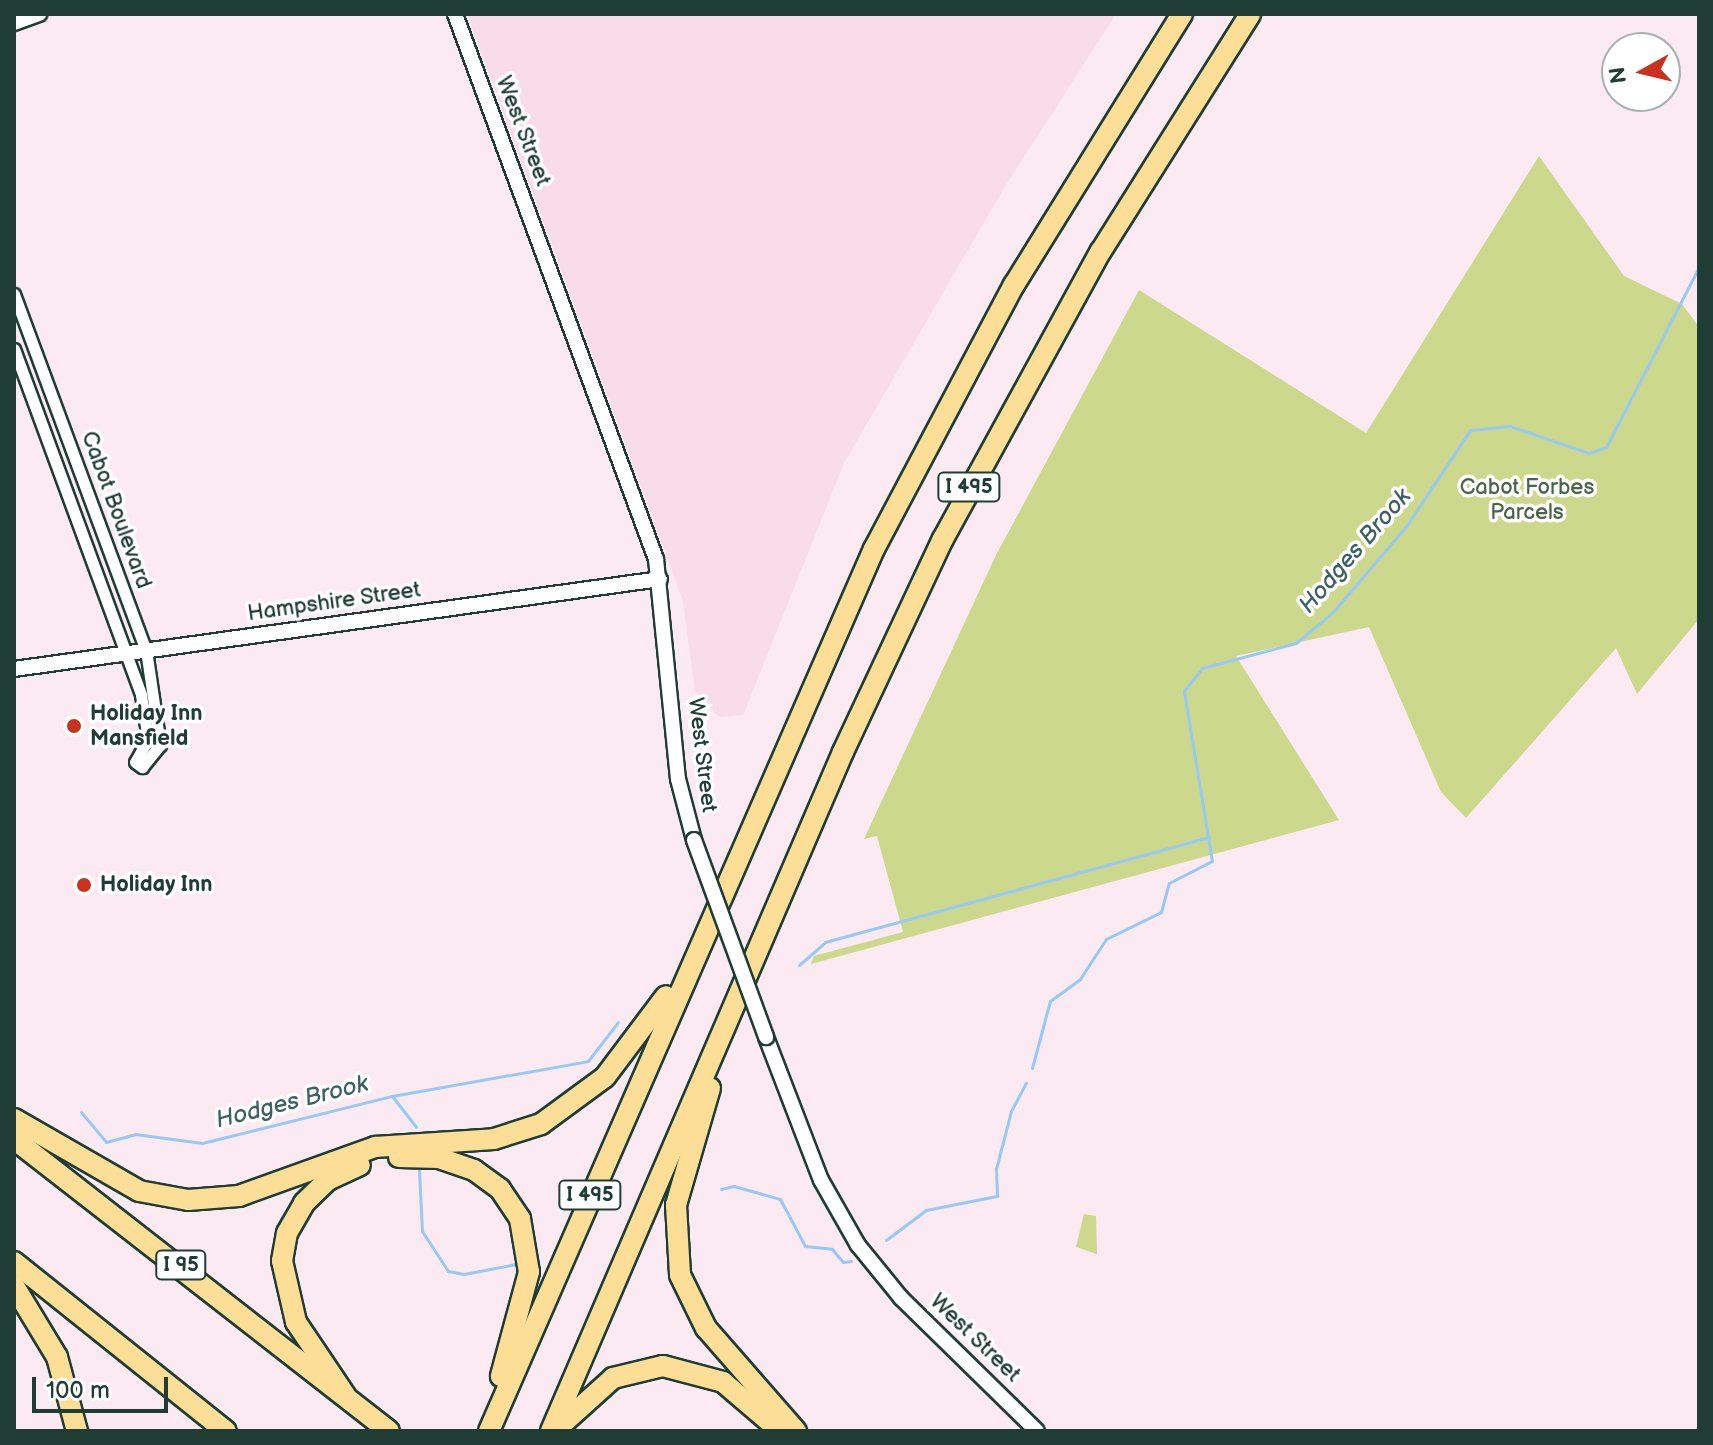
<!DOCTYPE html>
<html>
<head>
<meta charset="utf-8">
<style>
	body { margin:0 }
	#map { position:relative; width:1713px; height:1445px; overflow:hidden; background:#fbeaf1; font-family:"Balsamiq Sans",sans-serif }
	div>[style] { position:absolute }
	.built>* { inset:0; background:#f8dce7 }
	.green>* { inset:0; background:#ccd88b }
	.stream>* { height:3px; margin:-1.5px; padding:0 1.5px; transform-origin:1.5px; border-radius:1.5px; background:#97c9f4 }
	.roads { filter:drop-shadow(2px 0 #1f3d34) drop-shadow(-2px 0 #1f3d34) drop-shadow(0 2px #1f3d34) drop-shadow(0 -2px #1f3d34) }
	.minor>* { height:11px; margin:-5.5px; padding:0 5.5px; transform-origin:5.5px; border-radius:5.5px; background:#fff }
	.tertiary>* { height:14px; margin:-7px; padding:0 7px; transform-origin:7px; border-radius:7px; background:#fff }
	.motorway>* { height:20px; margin:-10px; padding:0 10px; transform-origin:10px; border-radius:10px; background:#fdde96 }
	.bridges { filter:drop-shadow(2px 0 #1f3d34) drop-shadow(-2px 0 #1f3d34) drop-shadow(0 2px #1f3d34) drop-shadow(0 -2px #1f3d34) }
	.tertiary-bridge>* { height:14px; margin:-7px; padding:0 7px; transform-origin:7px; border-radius:7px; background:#fff }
	.dots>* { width:22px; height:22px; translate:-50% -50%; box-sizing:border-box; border:4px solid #fff; border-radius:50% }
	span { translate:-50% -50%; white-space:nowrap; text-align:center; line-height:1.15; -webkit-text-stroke:7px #fff; paint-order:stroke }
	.shield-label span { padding:2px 6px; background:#fff; border:2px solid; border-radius:6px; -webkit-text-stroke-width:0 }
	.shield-label { font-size:20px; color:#1f3d34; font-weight:700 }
	.street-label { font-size:22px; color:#1f3d34 }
	.park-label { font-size:22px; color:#4a644a }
	.poi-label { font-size:22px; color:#1f3d34; font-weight:700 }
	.left { translate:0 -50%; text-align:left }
	.water-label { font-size:24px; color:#3d6064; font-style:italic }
	.frame { position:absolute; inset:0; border:16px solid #1f3d34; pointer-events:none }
	.north { position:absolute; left:1601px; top:32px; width:80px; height:80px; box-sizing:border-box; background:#fff; border:2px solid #a5b1ae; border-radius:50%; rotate:262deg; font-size:22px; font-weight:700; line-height:32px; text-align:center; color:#1f3d34 }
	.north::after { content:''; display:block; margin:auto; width:28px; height:36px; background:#c8321e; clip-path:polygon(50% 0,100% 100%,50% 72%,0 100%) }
	.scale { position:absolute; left:32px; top:1377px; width:136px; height:36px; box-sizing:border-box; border:4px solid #1f3d34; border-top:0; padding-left:10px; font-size:24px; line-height:28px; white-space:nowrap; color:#1f3d34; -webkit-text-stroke:6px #fff; paint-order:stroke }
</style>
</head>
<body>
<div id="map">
	<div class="built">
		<div style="clip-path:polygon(467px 14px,1116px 14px,1004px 188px,844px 463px,743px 715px,719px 717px,695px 691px,683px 601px)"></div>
	</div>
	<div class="green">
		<div style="clip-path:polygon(1539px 156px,1624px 276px,1682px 304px,1699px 327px,1699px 619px,1637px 694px,1616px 648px,1466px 818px,1441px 792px,1369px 627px,1236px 656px,1339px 820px,811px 964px,814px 956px,903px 932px,877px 836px,864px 839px,996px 555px,1139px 290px,1366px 433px)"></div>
		<div style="clip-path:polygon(1084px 1214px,1096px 1216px,1097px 1254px,1076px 1247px)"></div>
	</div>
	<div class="stream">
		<div style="left:799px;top:965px;width:35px;rotate:-41deg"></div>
		<div style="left:825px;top:942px;width:398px;rotate:-15.3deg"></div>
		<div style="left:1032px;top:1068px;width:69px;rotate:-75deg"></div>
		<div style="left:1050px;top:1001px;width:37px;rotate:-36deg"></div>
		<div style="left:1080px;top:979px;width:48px;rotate:-57deg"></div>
		<div style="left:1106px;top:939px;width:61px;rotate:-26.1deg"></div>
		<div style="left:1161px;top:912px;width:30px;rotate:-75deg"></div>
		<div style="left:1169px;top:883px;width:48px;rotate:-27.1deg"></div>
		<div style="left:1212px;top:861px;width:172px;rotate:-99.4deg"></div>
		<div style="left:1184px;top:691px;width:29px;rotate:-52deg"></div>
		<div style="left:1202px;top:668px;width:97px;rotate:-14.9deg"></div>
		<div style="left:1296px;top:643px;width:48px;rotate:-40deg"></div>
		<div style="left:1333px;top:612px;width:114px;rotate:-49.6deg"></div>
		<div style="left:1407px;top:525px;width:114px;rotate:-56.4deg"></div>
		<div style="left:1470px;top:430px;width:40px;rotate:-5.7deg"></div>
		<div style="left:1510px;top:426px;width:83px;rotate:18.9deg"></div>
		<div style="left:1589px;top:453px;width:18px;rotate:-19deg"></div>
		<div style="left:1606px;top:447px;width:203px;rotate:-62.7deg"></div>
		<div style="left:392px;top:1096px;width:199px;rotate:-10.1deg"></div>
		<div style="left:588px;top:1061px;width:49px;rotate:-52.4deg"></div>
		<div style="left:81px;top:1112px;width:39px;rotate:50deg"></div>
		<div style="left:106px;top:1142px;width:30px;rotate:-15deg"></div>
		<div style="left:135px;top:1134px;width:68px;rotate:7.7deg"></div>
		<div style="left:202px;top:1143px;width:196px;rotate:-13.9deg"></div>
		<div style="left:392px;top:1096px;width:39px;rotate:52deg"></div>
		<div style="left:419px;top:1170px;width:61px;rotate:87.2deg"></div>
		<div style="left:422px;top:1231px;width:48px;rotate:57deg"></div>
		<div style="left:448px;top:1271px;width:16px;rotate:11deg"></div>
		<div style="left:464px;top:1274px;width:58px;rotate:-10.9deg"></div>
		<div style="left:721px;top:1189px;width:13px;rotate:-13deg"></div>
		<div style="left:734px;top:1186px;width:48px;rotate:15.8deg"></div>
		<div style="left:780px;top:1199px;width:53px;rotate:62deg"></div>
		<div style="left:805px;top:1246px;width:27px;rotate:6deg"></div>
		<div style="left:832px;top:1249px;width:17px;rotate:50deg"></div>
		<div style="left:843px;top:1262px;width:8px;rotate:-7deg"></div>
		<div style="left:886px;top:1240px;width:50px;rotate:-36.9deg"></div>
		<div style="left:926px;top:1210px;width:72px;rotate:-11.2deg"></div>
		<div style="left:997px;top:1196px;width:27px;rotate:-92deg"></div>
		<div style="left:996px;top:1169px;width:60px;rotate:-75.5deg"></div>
		<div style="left:1011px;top:1111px;width:32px;rotate:-62deg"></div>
	</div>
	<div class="roads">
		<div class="minor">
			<div style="left:14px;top:294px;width:380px;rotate:69.7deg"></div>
			<div style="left:146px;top:650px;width:96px;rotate:81.6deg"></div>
			<div style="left:14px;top:349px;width:369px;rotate:69.8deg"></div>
			<div style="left:141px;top:695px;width:45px;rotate:81deg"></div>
			<div style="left:148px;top:739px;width:26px;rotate:119deg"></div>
			<div style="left:135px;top:762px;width:9px;rotate:36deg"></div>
			<div style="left:142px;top:767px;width:28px;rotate:-51deg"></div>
			<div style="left:160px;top:745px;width:13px;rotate:-153deg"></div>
		</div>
		<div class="tertiary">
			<div style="left:455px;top:14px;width:581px;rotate:69.76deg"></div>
			<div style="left:656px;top:559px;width:221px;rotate:84.3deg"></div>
			<div style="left:678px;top:779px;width:63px;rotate:75.3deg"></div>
			<div style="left:14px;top:23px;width:27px;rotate:-20deg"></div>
			<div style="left:14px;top:669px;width:652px;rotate:-7.93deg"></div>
			<div style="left:766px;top:1037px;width:153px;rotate:69deg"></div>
			<div style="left:821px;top:1180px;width:75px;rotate:60.4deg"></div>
			<div style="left:858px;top:1245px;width:68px;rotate:50.9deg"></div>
			<div style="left:901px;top:1298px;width:190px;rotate:44.4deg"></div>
		</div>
		<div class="motorway">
			<div style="left:710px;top:1088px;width:122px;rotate:106.2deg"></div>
			<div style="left:676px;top:1205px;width:70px;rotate:86.7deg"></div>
			<div style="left:680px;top:1275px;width:59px;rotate:63.9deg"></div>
			<div style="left:706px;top:1328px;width:137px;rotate:48.9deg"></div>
			<div style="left:14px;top:1119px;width:144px;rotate:29.9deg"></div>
			<div style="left:139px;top:1191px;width:50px;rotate:10.4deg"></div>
			<div style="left:188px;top:1200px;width:51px;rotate:-4.5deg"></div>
			<div style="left:239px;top:1196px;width:145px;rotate:-19.8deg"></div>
			<div style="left:375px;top:1147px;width:119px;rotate:-3.8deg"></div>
			<div style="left:494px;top:1139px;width:49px;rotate:-17.7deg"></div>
			<div style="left:541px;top:1124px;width:79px;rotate:-36.3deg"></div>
			<div style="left:605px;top:1077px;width:101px;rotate:-53deg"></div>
			<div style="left:14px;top:1139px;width:475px;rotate:37.9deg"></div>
			<div style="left:399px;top:1157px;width:40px;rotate:1.4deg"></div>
			<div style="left:439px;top:1158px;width:37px;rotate:19deg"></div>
			<div style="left:474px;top:1170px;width:32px;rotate:36deg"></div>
			<div style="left:500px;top:1189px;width:36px;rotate:56deg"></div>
			<div style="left:520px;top:1219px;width:54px;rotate:80.4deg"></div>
			<div style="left:529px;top:1272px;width:108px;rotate:105.1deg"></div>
			<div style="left:14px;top:1262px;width:271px;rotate:38.6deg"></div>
			<div style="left:14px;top:1286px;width:83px;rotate:58.8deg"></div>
			<div style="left:57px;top:1357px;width:77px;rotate:74.9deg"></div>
			<div style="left:345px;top:1395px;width:88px;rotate:-123.9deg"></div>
			<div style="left:296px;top:1322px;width:63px;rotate:-102.9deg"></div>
			<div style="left:282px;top:1261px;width:28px;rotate:-80deg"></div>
			<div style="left:287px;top:1233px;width:34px;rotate:-60deg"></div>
			<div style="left:304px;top:1203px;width:33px;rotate:-44deg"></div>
			<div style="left:328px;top:1180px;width:35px;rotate:-25deg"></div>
			<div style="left:562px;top:1424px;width:69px;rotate:-42deg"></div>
			<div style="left:613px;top:1378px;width:51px;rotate:-13.5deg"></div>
			<div style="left:663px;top:1366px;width:62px;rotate:14.9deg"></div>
			<div style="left:723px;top:1382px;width:71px;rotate:40.4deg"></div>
			<div style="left:489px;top:1431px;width:962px;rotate:-66.42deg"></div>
			<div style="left:874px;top:549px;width:299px;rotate:-62.1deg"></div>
			<div style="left:1014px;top:285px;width:319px;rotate:-58.2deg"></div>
			<div style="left:551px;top:1431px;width:739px;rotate:-66.73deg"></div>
			<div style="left:843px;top:752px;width:235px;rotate:-64.9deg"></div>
			<div style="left:943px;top:539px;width:328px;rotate:-61.3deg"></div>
			<div style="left:1101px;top:251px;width:280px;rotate:-57.8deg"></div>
		</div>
	</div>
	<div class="bridges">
		<div class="tertiary-bridge">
			<div style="left:694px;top:840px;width:210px;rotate:69.9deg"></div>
		</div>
	</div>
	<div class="dots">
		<div style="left:74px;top:726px;background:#c8321e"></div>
		<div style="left:84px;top:885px;background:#c8321e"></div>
	</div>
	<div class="shield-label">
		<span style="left:969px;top:487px">I 495</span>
		<span style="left:590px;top:1195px">I 495</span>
		<span style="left:181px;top:1265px">I 95</span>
	</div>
	<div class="street-label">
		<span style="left:523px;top:131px;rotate:69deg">West Street</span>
		<span style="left:116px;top:510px;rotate:70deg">Cabot Boulevard</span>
		<span style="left:334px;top:602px;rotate:-8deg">Hampshire Street</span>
		<span style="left:702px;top:755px;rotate:83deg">West Street</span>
		<span style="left:975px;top:1338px;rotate:44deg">West Street</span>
	</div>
	<div class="park-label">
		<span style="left:1527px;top:500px">Cabot Forbes<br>Parcels</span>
	</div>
	<div class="poi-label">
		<span class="left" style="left:90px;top:726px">Holiday Inn<br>Mansfield</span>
		<span class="left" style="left:100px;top:885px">Holiday Inn</span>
	</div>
	<div class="water-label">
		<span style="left:1355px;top:551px;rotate:-49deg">Hodges Brook</span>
		<span style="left:292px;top:1102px;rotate:-14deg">Hodges Brook</span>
	</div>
	<div class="frame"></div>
	<div class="north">N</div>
	<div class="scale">100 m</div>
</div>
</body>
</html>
